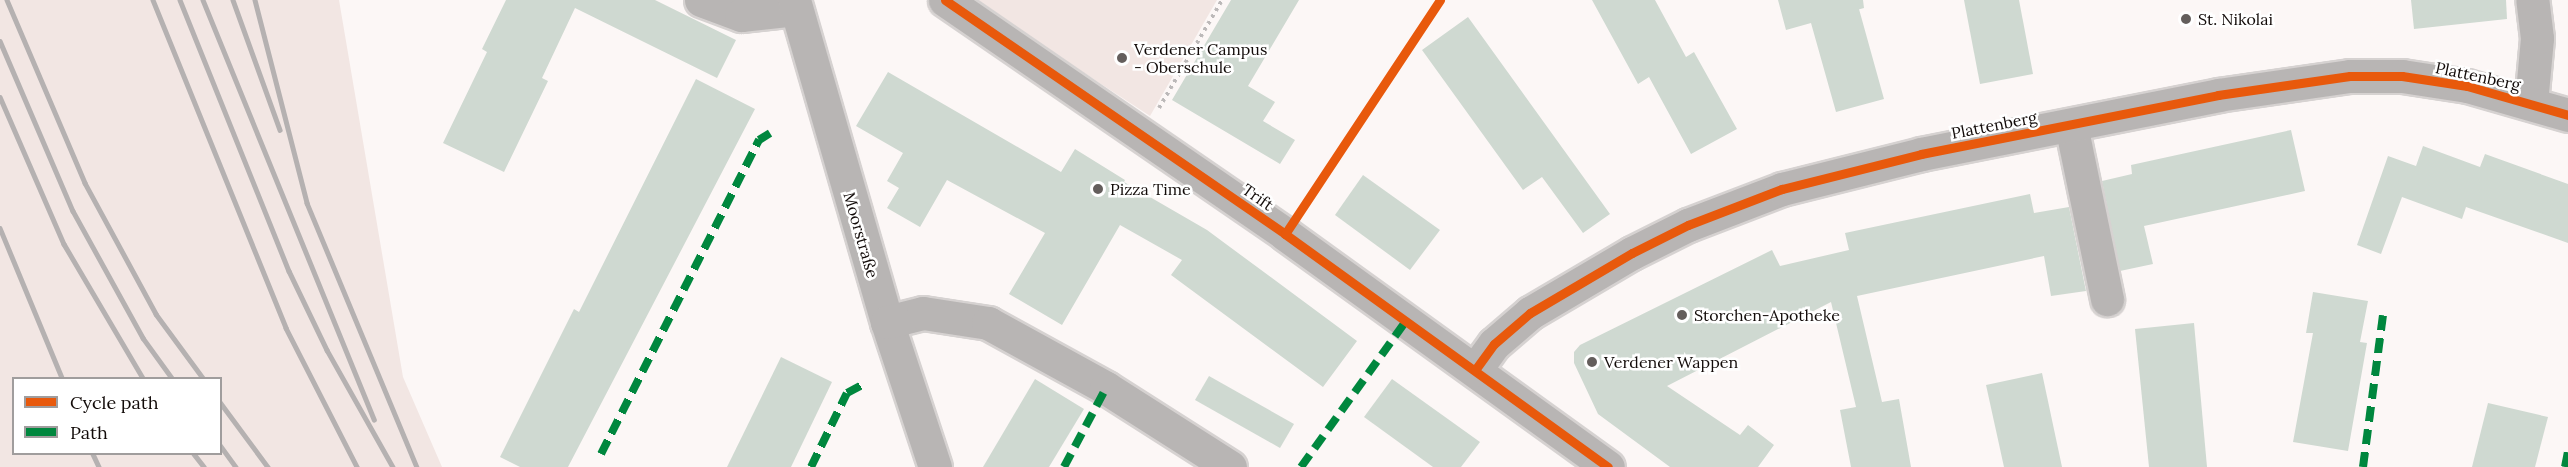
<!DOCTYPE html>
<html>
<head>
<meta charset="utf-8">
<style>
	body { margin:0 }
	#map { position:relative; width:2568px; height:467px; overflow:hidden; background:#fcf7f6; font-family:Lora,serif }
	div>[style] { position:absolute }
	.built>* { inset:0; background:#f2e6e3 }
	.building>* { inset:0; background:#cfd9d1 }
	.path>* { height:4px; margin-top:-2px; transform-origin:0; background:repeating-linear-gradient(90deg,#bcb9b9 0 3px,transparent 0 7.5px) }
	.roads { filter:drop-shadow(2px 0 #d6d2d1) drop-shadow(-2px 0 #d6d2d1) drop-shadow(0 2px #d6d2d1) drop-shadow(0 -2px #d6d2d1) }
	.minor>* { height:33px; margin:-16.5px; padding:0 16.5px; transform-origin:16.5px; border-radius:16.5px; background:#b8b5b4 }
	.rail>* { height:4.5px; margin:-2.25px; padding:0 2.25px; transform-origin:2.25px; border-radius:2.25px; background:#b5b1b1 }
	.quiet>* { height:8px; margin-top:-4px; transform-origin:0; background:repeating-linear-gradient(90deg,#00873e 0 15px,transparent 0 23px) }
	.cycleway>* { height:9px; margin:-4.5px; padding:0 4.5px; transform-origin:4.5px; border-radius:4.5px; background:#e8590c }
	.dots>* { width:16px; height:16px; translate:-50% -50%; box-sizing:border-box; border:3px solid #fff; border-radius:50% }
	span { translate:-50% -50%; white-space:nowrap; text-align:center; line-height:1.15; -webkit-text-stroke:5px #fff; paint-order:stroke }
	.poi-label { font-size:16px; color:#120b09 }
	.left { translate:0 -50%; text-align:left }
	.street-label { font-size:16px; color:#120b09 }
	.legend { position:absolute; left:12px; top:377px; width:210px; height:78px; box-sizing:border-box; background:#fff; border:2px solid #a09d9d; margin:0; padding:8px 10px; list-style:none; font-size:18px; color:#120b09 }
	.legend li { display:flex; align-items:center; gap:12px; height:30px }
	.legend b { width:30px; border:2px solid #a09d9d }
</style>
</head>
<body>
<div id="map">
	<div class="built">
		<div style="clip-path:polygon(evenodd,0 0,339px 0,403px 377px,442px 467px,0 467px,0 0,14px 378px,220px 378px,220px 454px,14px 454px,14px 378px)"></div>
		<div style="clip-path:polygon(973px 0,1217px 0,1150px 116px)"></div>
	</div>
	<div class="building">
		<div style="clip-path:polygon(506px 0,655px 0,736px 40px,717px 78px,575px 8px,542px 78px,548px 81px,504px 172px,443px 143px,487px 52px,482px 49px)"></div>
		<div style="clip-path:polygon(1231px 0,1299px 0,1248px 86px,1275px 102px,1263px 121px,1295px 140px,1280px 164px,1172px 100px)"></div>
		<div style="clip-path:polygon(1592px 0,1655px 0,1686px 57px,1694px 52px,1737px 129px,1691px 154px,1649px 77px,1638px 84px)"></div>
		<div style="clip-path:polygon(1778px 0,1863px 0,1864px 8px,1842px 14px,1859px 9px,1884px 99px,1836px 112px,1811px 23px,1786px 30px)"></div>
		<div style="clip-path:polygon(1964px 0,2019px 0,2033px 74px,1980px 84px)"></div>
		<div style="clip-path:polygon(2411px 0,2506px 0,2507px 19px,2414px 29px)"></div>
		<div style="clip-path:polygon(1468px 17px,1610px 214px,1583px 233px,1542px 177px,1523px 190px,1422px 50px)"></div>
		<div style="clip-path:polygon(888px 72px,1061px 172px,1075px 149px,1125px 180px,1124px 182px,1207px 230px,1357px 341px,1323px 387px,1171px 275px,1182px 260px,1120px 225px,1062px 325px,1009px 294px,1045px 233px,947px 180px,920px 227px,887px 208px,899px 188px,887px 181px,903px 153px,856px 126px)"></div>
		<div style="clip-path:polygon(696px 79px,755px 109px,568px 467px,520px 467px,500px 457px,574px 309px,579px 312px)"></div>
		<div style="clip-path:polygon(2291px 130px,2305px 191px,2144px 226px,2153px 264px,2120px 271px,2102px 181px,2132px 174px,2131px 165px)"></div>
		<div style="clip-path:polygon(2423px 146px,2480px 167px,2485px 154px,2568px 184px,2568px 243px,2466px 207px,2462px 219px,2402px 197px,2381px 254px,2357px 245px,2388px 156px,2416px 166px)"></div>
		<div style="clip-path:polygon(1363px 175px,1440px 230px,1410px 270px,1335px 215px)"></div>
		<div style="clip-path:polygon(2030px 194px,2034px 213px,2069px 207px,2086px 291px,2051px 296px,2044px 256px,1857px 296px,1882px 402px,1899px 399px,1911px 467px,1851px 467px,1840px 410px,1856px 407px,1831px 302px,1667px 386px,1740px 435px,1748px 425px,1774px 445px,1758px 467px,1670px 467px,1598px 414px,1574px 363px,1574px 352px,1580px 345px,1772px 250px,1780px 266px,1849px 250px,1845px 233px)"></div>
		<div style="clip-path:polygon(2313px 292px,2368px 301px,2360px 342px,2367px 343px,2348px 451px,2293px 442px,2313px 333px,2306px 333px)"></div>
		<div style="clip-path:polygon(2194px 323px,2207px 467px,2149px 467px,2135px 329px)"></div>
		<div style="clip-path:polygon(781px 357px,832px 382px,791px 467px,727px 467px)"></div>
		<div style="clip-path:polygon(2042px 373px,2062px 467px,2004px 467px,1986px 385px)"></div>
		<div style="clip-path:polygon(1209px 376px,1294px 424px,1280px 448px,1195px 400px)"></div>
		<div style="clip-path:polygon(1035px 379px,1084px 409px,1049px 467px,983px 467px)"></div>
		<div style="clip-path:polygon(1392px 379px,1480px 442px,1461px 467px,1433px 467px,1364px 417px)"></div>
		<div style="clip-path:polygon(2488px 403px,2548px 417px,2535px 467px,2472px 467px)"></div>
	</div>
	<div class="path">
		<div style="left:1159px;top:108px;width:125px;rotate:-59.7deg"></div>
	</div>
	<div class="roads">
		<div class="minor">
			<div style="left:701px;top:0;width:43px;rotate:20.6deg"></div>
			<div style="left:741px;top:15px;width:55px;rotate:-6.2deg"></div>
			<div style="left:794px;top:0;width:335px;rotate:73.9deg"></div>
			<div style="left:887px;top:322px;width:153px;rotate:71.7deg"></div>
			<div style="left:945px;top:0;width:413px;rotate:34.5deg"></div>
			<div style="left:1285px;top:234px;width:398px;rotate:35.8deg"></div>
			<div style="left:2531px;top:103px;width:65px;rotate:-84.7deg"></div>
			<div style="left:2537px;top:38px;width:38px;rotate:-97deg"></div>
			<div style="left:2071px;top:125px;width:178px;rotate:78.3deg"></div>
			<div style="left:887px;top:322px;width:37px;rotate:-14deg"></div>
			<div style="left:923px;top:313px;width:66px;rotate:8.7deg"></div>
			<div style="left:988px;top:323px;width:135px;rotate:28.8deg"></div>
			<div style="left:1106px;top:388px;width:147px;rotate:32.5deg"></div>
			<div style="left:1475px;top:370px;width:32px;rotate:-54deg"></div>
			<div style="left:1494px;top:344px;width:48px;rotate:-40.7deg"></div>
			<div style="left:1530px;top:313px;width:118px;rotate:-30.5deg"></div>
			<div style="left:1632px;top:253px;width:63px;rotate:-26.6deg"></div>
			<div style="left:1688px;top:225px;width:101px;rotate:-21deg"></div>
			<div style="left:1782px;top:189px;width:143px;rotate:-14.1deg"></div>
			<div style="left:1921px;top:154px;width:303px;rotate:-11.2deg"></div>
			<div style="left:2218px;top:95px;width:133px;rotate:-8.2deg"></div>
			<div style="left:2350px;top:76px;width:52px"></div>
			<div style="left:2402px;top:76px;width:66px;rotate:8.7deg"></div>
			<div style="left:2467px;top:86px;width:105px;rotate:16deg"></div>
		</div>
	</div>
	<div class="rail">
		<div style="left:7px;top:0;width:199px;rotate:66.9deg"></div>
		<div style="left:85px;top:183px;width:149px;rotate:61.5deg"></div>
		<div style="left:156px;top:314px;width:79px;rotate:53.7deg"></div>
		<div style="left:153px;top:0;width:354px;rotate:67.9deg"></div>
		<div style="left:286px;top:328px;width:156px;rotate:62.9deg"></div>
		<div style="left:180px;top:0;width:292px;rotate:68.1deg"></div>
		<div style="left:289px;top:271px;width:88px;rotate:64.3deg"></div>
		<div style="left:327px;top:350px;width:134px;rotate:60.6deg"></div>
		<div style="left:203px;top:0;width:453px;rotate:67.8deg"></div>
		<div style="left:233px;top:0;width:138px;rotate:70.1deg"></div>
		<div style="left:255px;top:0;width:210px;rotate:75.6deg"></div>
		<div style="left:307px;top:203px;width:286px;rotate:67.4deg"></div>
		<div style="left:0;top:41px;width:185px;rotate:66.8deg"></div>
		<div style="left:73px;top:211px;width:145px;rotate:61.1deg"></div>
		<div style="left:143px;top:338px;width:49px;rotate:54.1deg"></div>
		<div style="left:0;top:97px;width:160px;rotate:66.5deg"></div>
		<div style="left:64px;top:244px;width:156px;rotate:59.5deg"></div>
		<div style="left:0;top:228px;width:162px;rotate:67.5deg"></div>
		<div style="left:220px;top:402px;width:81px;rotate:53.6deg"></div>
		<div style="left:220px;top:445px;width:27px;rotate:54deg"></div>
		<div style="left:93px;top:454px;width:14px;rotate:65deg"></div>
		<div style="left:194px;top:454px;width:16px;rotate:52deg"></div>
	</div>
	<div class="quiet">
		<div style="left:601px;top:454px;width:352px;rotate:-63.3deg"></div>
		<div style="left:759px;top:140px;width:13px;rotate:-32deg"></div>
		<div style="left:811px;top:467px;width:82px;rotate:-64.1deg"></div>
		<div style="left:847px;top:393px;width:21px;rotate:-28deg"></div>
		<div style="left:1064px;top:467px;width:89px;rotate:-62deg"></div>
		<div style="left:1301px;top:467px;width:180px;rotate:-54.3deg"></div>
		<div style="left:2363px;top:467px;width:153px;rotate:-82.5deg"></div>
		<div style="left:2565px;top:467px;width:15px;rotate:-79deg"></div>
	</div>
	<div class="cycleway">
		<div style="left:945px;top:0;width:413px;rotate:34.5deg"></div>
		<div style="left:1285px;top:234px;width:398px;rotate:35.8deg"></div>
		<div style="left:1285px;top:234px;width:281px;rotate:-56.5deg"></div>
		<div style="left:1475px;top:370px;width:32px;rotate:-54deg"></div>
		<div style="left:1494px;top:344px;width:48px;rotate:-40.7deg"></div>
		<div style="left:1530px;top:313px;width:118px;rotate:-30.5deg"></div>
		<div style="left:1632px;top:253px;width:63px;rotate:-26.6deg"></div>
		<div style="left:1688px;top:225px;width:101px;rotate:-21deg"></div>
		<div style="left:1782px;top:189px;width:143px;rotate:-14.1deg"></div>
		<div style="left:1921px;top:154px;width:303px;rotate:-11.2deg"></div>
		<div style="left:2218px;top:95px;width:133px;rotate:-8.2deg"></div>
		<div style="left:2350px;top:76px;width:52px"></div>
		<div style="left:2402px;top:76px;width:66px;rotate:8.7deg"></div>
		<div style="left:2467px;top:86px;width:105px;rotate:16deg"></div>
	</div>
	<div class="dots">
		<div style="left:2186px;top:19px;background:#645e5c"></div>
		<div style="left:1122px;top:58px;background:#645e5c"></div>
		<div style="left:1098px;top:189px;background:#645e5c"></div>
		<div style="left:1682px;top:315px;background:#645e5c"></div>
		<div style="left:1592px;top:362px;background:#645e5c"></div>
	</div>
	<div class="poi-label">
		<span class="left" style="left:2198px;top:19px">St. Nikolai</span>
		<span class="left" style="left:1134px;top:58px">Verdener Campus<br>- Oberschule</span>
		<span class="left" style="left:1110px;top:189px">Pizza Time</span>
		<span class="left" style="left:1694px;top:315px">Storchen-Apotheke</span>
		<span class="left" style="left:1604px;top:362px">Verdener Wappen</span>
	</div>
	<div class="street-label">
		<span style="left:2478px;top:76px;rotate:12deg">Plattenberg</span>
		<span style="left:1994px;top:125px;rotate:-11deg">Plattenberg</span>
		<span style="left:1258px;top:197px;rotate:35deg">Trift</span>
		<span style="left:861px;top:235px;rotate:74deg">Moorstraße</span>
	</div>
	<ul class="legend">
	<li><b style="height:8px;background:#e8590c"></b>Cycle path</li>
	<li><b style="height:8px;background:#00873e"></b>Path</li>
	</ul>
</div>
</body>
</html>
